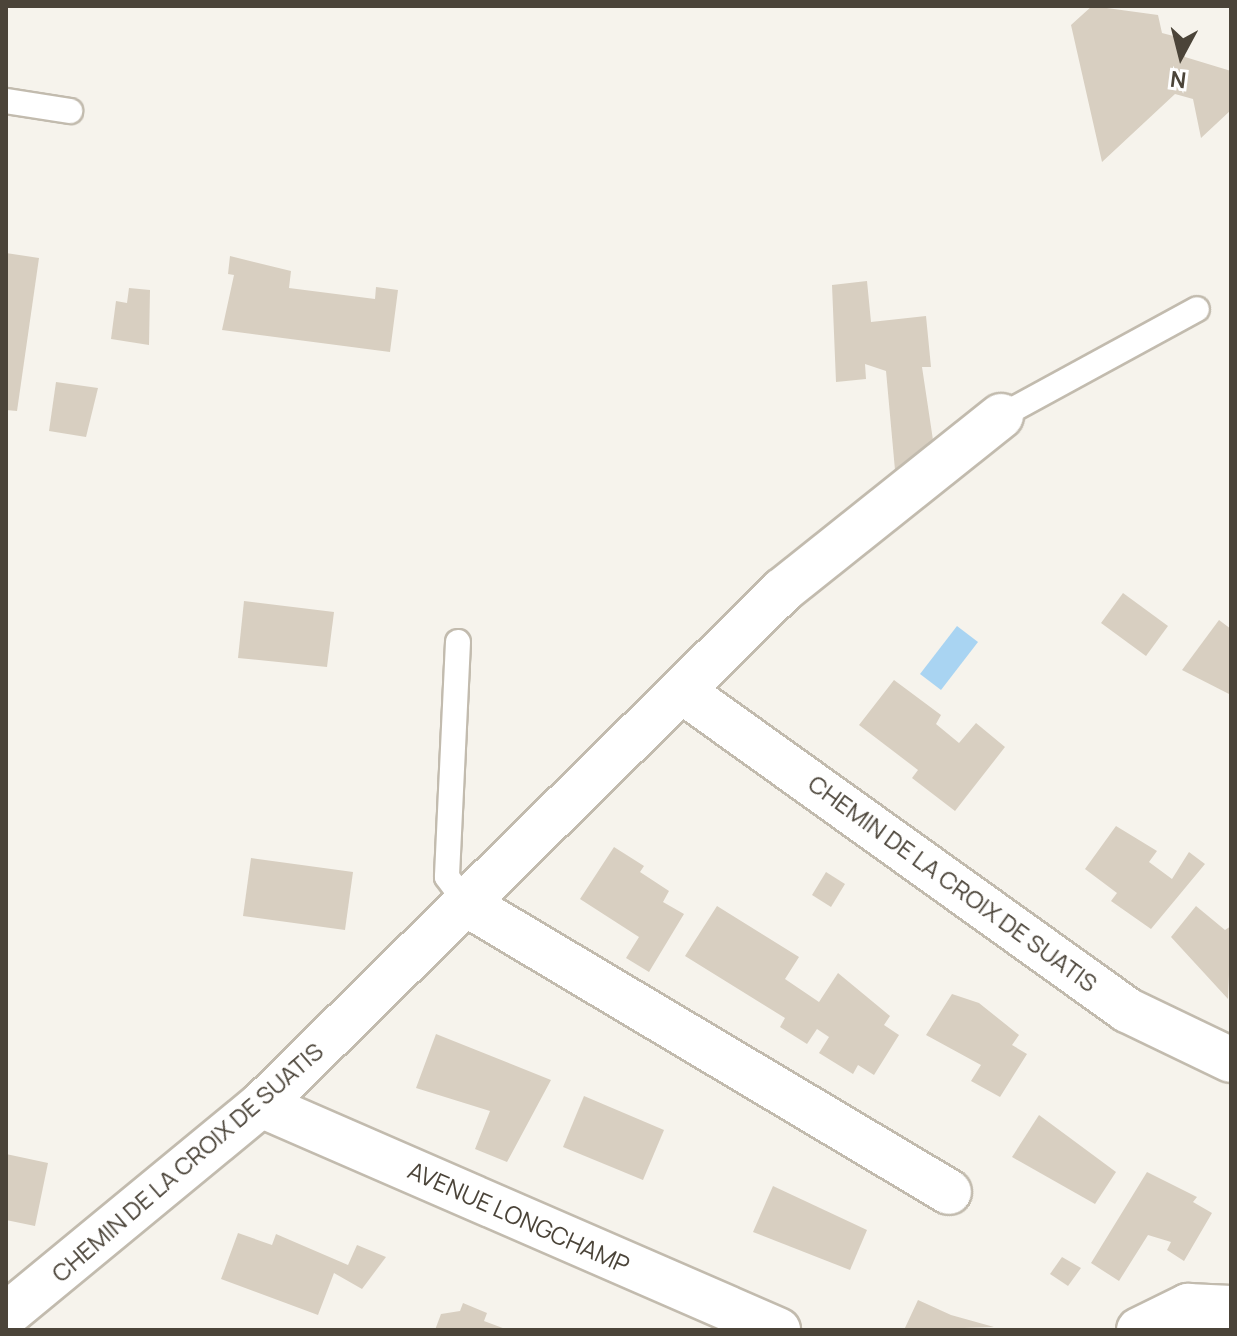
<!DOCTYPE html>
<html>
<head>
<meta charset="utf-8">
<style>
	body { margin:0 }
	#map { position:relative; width:1237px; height:1336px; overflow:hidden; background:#f6f3ec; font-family:Manrope,sans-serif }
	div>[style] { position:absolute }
	.water>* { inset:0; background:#a9d4f2 }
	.building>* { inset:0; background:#d8cfc1 }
	.roads { filter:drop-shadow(2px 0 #c2bbae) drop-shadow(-2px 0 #c2bbae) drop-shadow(0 2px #c2bbae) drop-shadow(0 -2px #c2bbae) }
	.service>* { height:24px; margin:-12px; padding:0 12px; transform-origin:12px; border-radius:12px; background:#fff }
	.minor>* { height:44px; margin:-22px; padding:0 22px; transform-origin:22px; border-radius:22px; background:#fff }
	span { translate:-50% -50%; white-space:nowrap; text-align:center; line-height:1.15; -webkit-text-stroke:7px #fff; paint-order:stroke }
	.street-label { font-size:24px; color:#4b4439 }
	.frame { position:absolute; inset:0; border:8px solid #4b4439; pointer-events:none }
	.north { position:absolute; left:1141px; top:16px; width:80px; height:80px; -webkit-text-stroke:6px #fff; paint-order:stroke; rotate:187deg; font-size:22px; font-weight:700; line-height:32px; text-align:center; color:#4b4439 }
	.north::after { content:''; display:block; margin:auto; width:28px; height:36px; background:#4b4439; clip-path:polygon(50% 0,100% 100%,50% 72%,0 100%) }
</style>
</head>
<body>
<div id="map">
	<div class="water">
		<div style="clip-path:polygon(957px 626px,978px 642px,941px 690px,920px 674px)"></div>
	</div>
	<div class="building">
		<div style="clip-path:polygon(1092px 6px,1158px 15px,1162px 33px,1181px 38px,1185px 57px,1231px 71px,1231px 110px,1201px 138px,1193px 99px,1175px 94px,1102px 162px,1071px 25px)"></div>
		<div style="clip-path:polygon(6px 253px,39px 258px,17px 411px,6px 410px)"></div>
		<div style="clip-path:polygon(230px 256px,291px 271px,289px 288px,375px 299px,376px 287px,398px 290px,390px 352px,222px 330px,234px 275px,228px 274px)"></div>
		<div style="clip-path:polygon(867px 281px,871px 322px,926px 316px,931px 367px,922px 367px,933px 440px,895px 470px,886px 371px,865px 364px,866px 379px,836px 382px,832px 285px)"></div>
		<div style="clip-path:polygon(129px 288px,150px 290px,149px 345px,111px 339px,116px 301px,127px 303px)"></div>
		<div style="clip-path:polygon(56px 382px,98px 388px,86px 437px,49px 431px)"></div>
		<div style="clip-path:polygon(1123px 593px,1168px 626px,1146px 656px,1101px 623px)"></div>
		<div style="clip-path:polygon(244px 601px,334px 612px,327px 667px,238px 658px)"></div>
		<div style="clip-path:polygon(1219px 620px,1231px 629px,1231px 695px,1182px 670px)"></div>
		<div style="clip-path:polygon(894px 680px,941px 715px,936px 724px,959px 743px,976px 723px,1005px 747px,955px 811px,912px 778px,918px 770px,859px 725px)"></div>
		<div style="clip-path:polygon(1116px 826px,1157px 851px,1149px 862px,1172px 879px,1189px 852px,1205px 864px,1151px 929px,1111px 901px,1117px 893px,1085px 869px)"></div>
		<div style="clip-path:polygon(614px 847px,644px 866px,640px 872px,669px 891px,663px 902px,684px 914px,649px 972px,626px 958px,639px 937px,580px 899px)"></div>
		<div style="clip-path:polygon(251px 858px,353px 872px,345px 930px,243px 916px)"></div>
		<div style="clip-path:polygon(826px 872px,845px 884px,831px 907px,812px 895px)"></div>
		<div style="clip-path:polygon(717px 906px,799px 957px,785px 979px,819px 1002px,838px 973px,890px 1016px,884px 1025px,899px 1035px,874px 1075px,858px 1065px,853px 1074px,819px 1053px,829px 1037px,817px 1029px,807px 1044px,780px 1027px,785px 1018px,685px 956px)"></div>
		<div style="clip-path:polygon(1196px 906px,1225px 930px,1231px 926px,1228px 999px,1171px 937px)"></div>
		<div style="clip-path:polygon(952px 994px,979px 1003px,1019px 1035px,1012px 1045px,1027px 1054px,1000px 1097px,971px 1081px,981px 1065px,926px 1035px)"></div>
		<div style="clip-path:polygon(436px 1034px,551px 1080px,507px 1162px,475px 1149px,490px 1111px,416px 1088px)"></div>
		<div style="clip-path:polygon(584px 1096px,664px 1130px,643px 1180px,563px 1147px)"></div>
		<div style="clip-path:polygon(1039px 1115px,1116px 1172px,1095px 1204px,1012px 1157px)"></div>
		<div style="clip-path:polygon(6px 1154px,48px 1163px,35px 1226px,6px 1220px)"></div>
		<div style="clip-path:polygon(1147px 1172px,1197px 1197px,1193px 1202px,1212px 1213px,1184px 1261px,1167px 1250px,1171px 1242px,1148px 1235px,1119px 1281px,1091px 1263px)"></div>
		<div style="clip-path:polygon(773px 1186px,867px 1230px,850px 1270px,753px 1232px)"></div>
		<div style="clip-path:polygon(238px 1233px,272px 1245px,276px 1234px,348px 1265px,357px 1245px,386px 1257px,362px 1289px,334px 1273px,318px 1315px,221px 1279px)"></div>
		<div style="clip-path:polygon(1062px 1257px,1081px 1268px,1068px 1286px,1050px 1274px)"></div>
		<div style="clip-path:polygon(918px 1300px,951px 1315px,994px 1327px,904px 1330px)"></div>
		<div style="clip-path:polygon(463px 1303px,487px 1313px,484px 1321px,508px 1330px,435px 1330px,441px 1314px,460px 1311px)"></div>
	</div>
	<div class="roads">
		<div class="service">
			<div style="left:6px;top:101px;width:65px;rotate:8.9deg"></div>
			<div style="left:1001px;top:416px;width:223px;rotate:-28.6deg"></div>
			<div style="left:458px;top:642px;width:235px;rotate:92.7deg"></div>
			<div style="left:447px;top:877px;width:35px;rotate:53deg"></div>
		</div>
		<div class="minor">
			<div style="left:682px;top:691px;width:548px;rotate:35.63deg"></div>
			<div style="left:1127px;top:1010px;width:115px;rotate:25.7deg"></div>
			<div style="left:468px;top:905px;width:560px;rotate:30.82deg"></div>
			<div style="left:261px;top:1105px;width:564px;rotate:23.52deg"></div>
			<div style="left:6px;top:1315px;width:330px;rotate:-39.5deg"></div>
			<div style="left:261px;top:1105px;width:733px;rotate:-44.61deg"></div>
			<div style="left:783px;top:590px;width:279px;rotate:-38.6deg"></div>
			<div style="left:1139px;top:1330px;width:55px;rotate:-26.1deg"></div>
			<div style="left:1188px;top:1306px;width:43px;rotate:2.7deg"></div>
		</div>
	</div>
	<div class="street-label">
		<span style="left:953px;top:883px;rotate:36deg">CHEMIN DE LA CROIX DE SUATIS</span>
		<span style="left:187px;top:1162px;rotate:-41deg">CHEMIN DE LA CROIX DE SUATIS</span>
		<span style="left:519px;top:1217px;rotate:24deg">AVENUE LONGCHAMP</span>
	</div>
	<div class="frame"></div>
	<div class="north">N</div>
</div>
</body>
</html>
